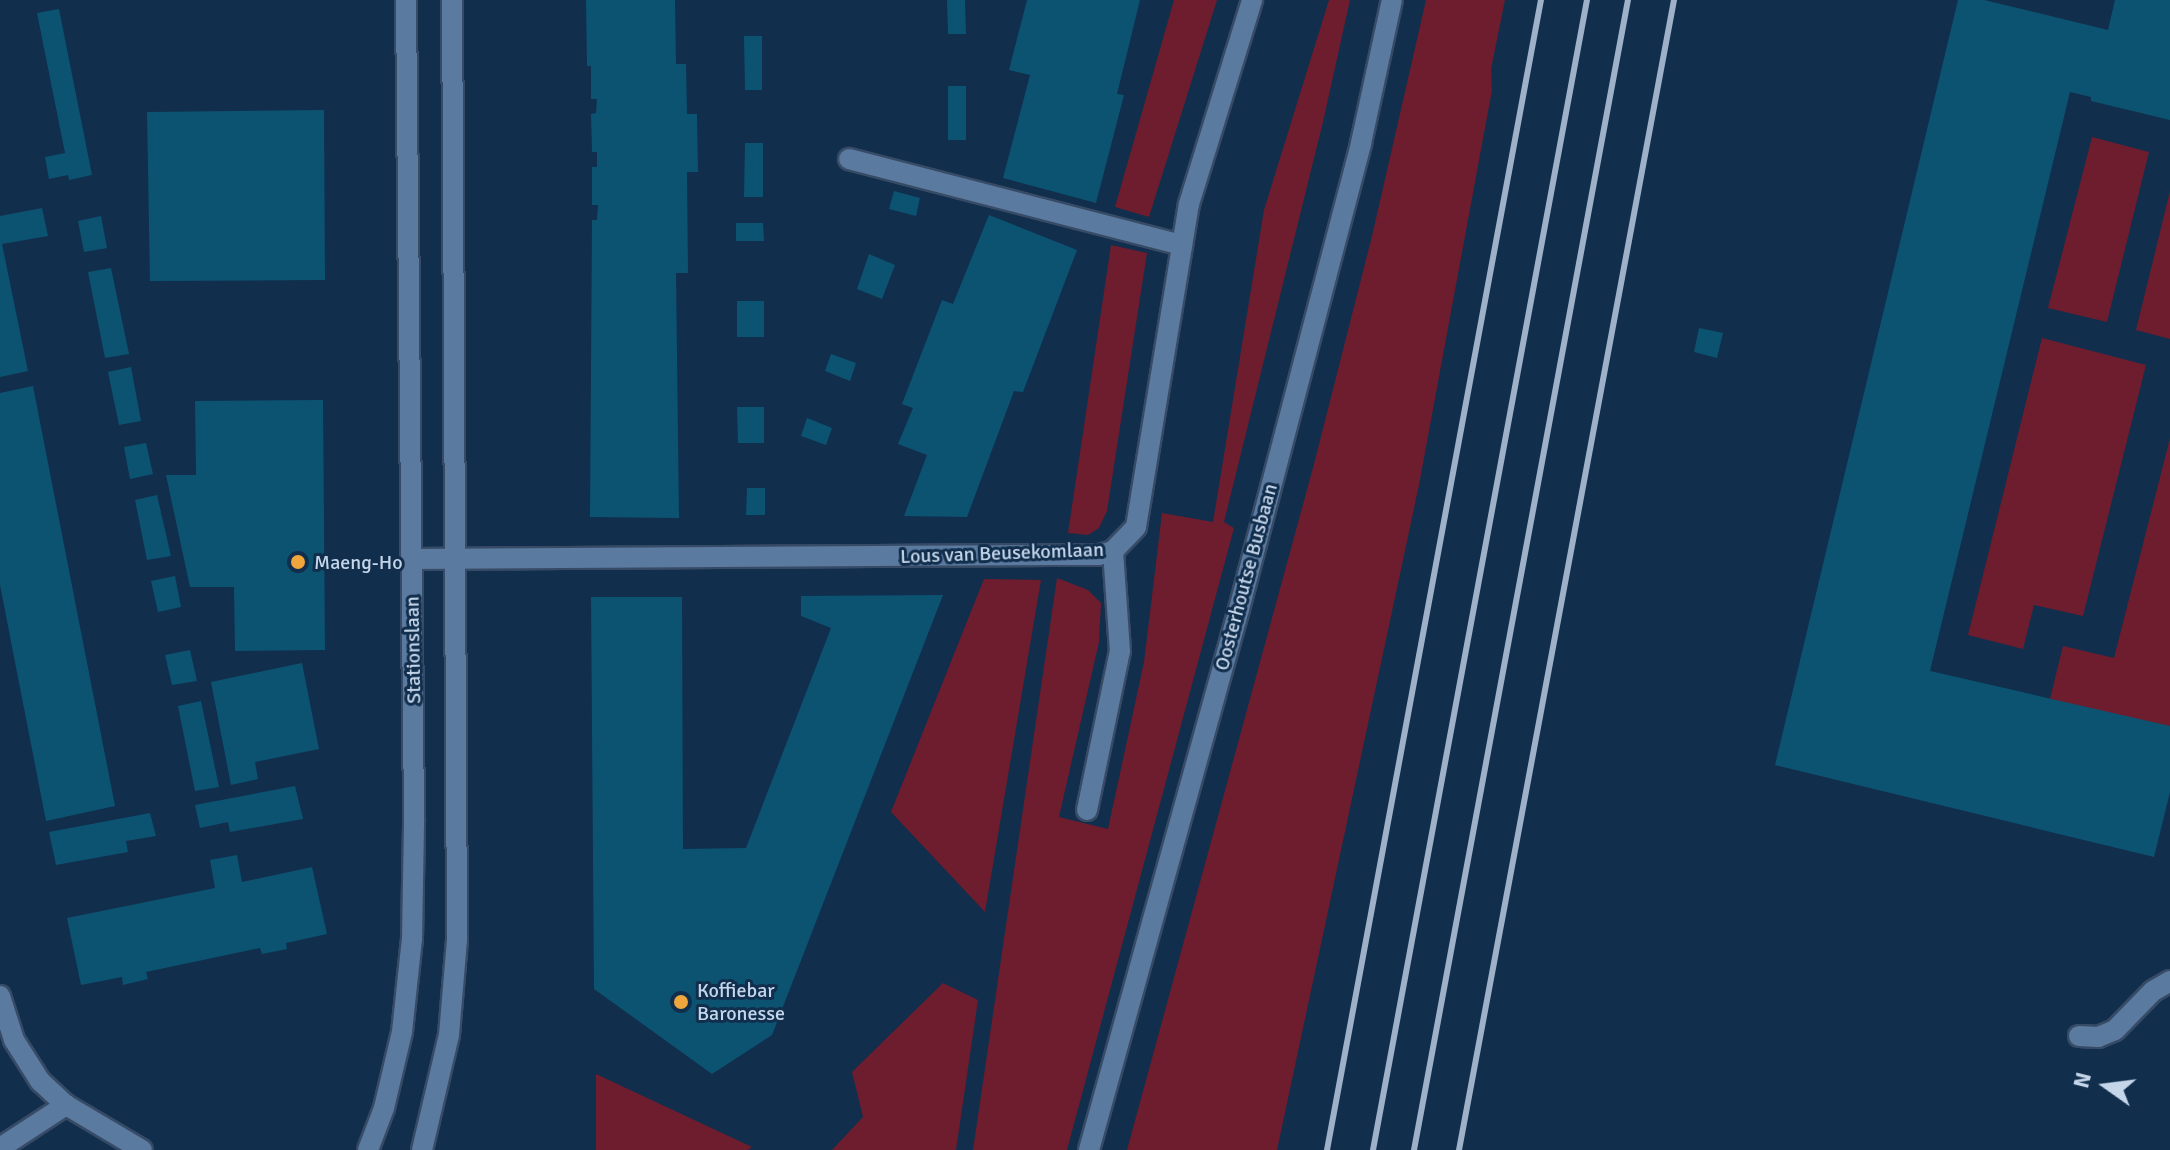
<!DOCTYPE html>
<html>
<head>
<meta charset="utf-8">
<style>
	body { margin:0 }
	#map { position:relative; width:2170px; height:1150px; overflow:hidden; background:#112e4d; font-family:Signika,sans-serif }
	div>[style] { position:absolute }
	.green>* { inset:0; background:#6d1d2d }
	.building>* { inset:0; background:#0c5371 }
	.roads { filter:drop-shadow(2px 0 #374b66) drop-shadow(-2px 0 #374b66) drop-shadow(0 2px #374b66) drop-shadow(0 -2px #374b66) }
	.service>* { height:20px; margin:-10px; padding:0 10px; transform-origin:10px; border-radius:10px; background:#5b7a9f }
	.minor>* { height:20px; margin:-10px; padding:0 10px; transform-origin:10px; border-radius:10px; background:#5b7a9f }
	.secondary>* { height:20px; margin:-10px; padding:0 10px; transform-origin:10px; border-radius:10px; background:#5b7a9f }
	.rail>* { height:6px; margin:-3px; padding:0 3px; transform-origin:3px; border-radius:3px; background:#9eb1c8 }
	.dots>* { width:22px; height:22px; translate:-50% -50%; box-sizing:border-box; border:4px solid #112e4d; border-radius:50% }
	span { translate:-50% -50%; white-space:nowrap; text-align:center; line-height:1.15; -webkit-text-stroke:6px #112e4d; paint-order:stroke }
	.street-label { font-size:20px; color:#c5d6ea }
	.poi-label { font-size:20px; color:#c5d6ea }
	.left { translate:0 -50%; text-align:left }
	.north { position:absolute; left:2066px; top:1046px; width:80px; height:80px; -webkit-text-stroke:6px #112e4d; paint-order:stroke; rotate:284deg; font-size:22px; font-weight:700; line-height:32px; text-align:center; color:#c5d6ea }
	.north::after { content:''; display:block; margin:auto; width:28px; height:36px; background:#c5d6ea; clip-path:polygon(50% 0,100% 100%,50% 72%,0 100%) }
</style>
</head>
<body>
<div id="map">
	<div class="green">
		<div style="clip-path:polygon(1174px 0,1217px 0,1149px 217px,1115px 207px)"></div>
		<div style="clip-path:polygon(1329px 0,1350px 0,1323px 122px,1224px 522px,1234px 528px,1067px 1150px,973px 1150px,1057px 578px,1088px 590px,1101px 603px,1099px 642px,1059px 817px,1108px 829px,1144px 662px,1162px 513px,1213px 522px,1264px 210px)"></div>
		<div style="clip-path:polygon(1426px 0,1505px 0,1491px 69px,1492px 90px,1419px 485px,1277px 1150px,1127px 1150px,1314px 464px,1372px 236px)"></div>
		<div style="clip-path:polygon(2092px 137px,2149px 152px,2107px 322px,2048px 308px)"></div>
		<div style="clip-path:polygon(2170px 191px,2170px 339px,2136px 330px)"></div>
		<div style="clip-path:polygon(1111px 245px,1147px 253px,1107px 511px,1099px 528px,1088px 535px,1068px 533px)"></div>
		<div style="clip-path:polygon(2042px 338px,2146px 365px,2083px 616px,2034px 605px,2023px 649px,1968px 635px)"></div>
		<div style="clip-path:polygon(2170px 438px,2170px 753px,2044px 723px,2063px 646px,2114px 658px)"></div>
		<div style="clip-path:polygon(984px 579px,1041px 580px,985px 912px,891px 812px)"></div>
		<div style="clip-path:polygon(943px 983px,978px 1000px,956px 1150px,832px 1150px,863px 1117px,852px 1072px)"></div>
		<div style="clip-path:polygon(596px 1074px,752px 1147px,748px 1150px,596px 1150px)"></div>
	</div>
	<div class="building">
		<div style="clip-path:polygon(586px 0,675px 0,676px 64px,686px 64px,687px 114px,697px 114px,698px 172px,687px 172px,688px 273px,676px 273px,679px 518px,590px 517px,592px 220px,597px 220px,598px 205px,592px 205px,592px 167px,597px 167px,597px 152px,592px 152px,591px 114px,596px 113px,597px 99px,591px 99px,591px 66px,587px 66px)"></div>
		<div style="clip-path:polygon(947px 0,965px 0,966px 34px,948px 34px)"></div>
		<div style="clip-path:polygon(1027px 0,1140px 0,1117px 94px,1124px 95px,1096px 203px,1003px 178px,1030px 75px,1009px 70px)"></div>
		<div style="clip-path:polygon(1958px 0,1984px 0,2108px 30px,2115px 0,2170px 0,2170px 120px,2091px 101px,2091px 97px,2070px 92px,1930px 671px,2170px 726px,2170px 792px,2154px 857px,1775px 765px)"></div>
		<div style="clip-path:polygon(59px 9px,92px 175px,69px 180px,68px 175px,49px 179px,45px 157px,65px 153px,37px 13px)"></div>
		<div style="clip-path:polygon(744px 36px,762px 36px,762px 90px,745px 90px)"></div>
		<div style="clip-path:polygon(948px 86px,966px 86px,966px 140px,948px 140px)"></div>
		<div style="clip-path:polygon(324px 110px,325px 280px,150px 281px,147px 112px)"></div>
		<div style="clip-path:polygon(745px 143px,763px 143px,763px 197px,744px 197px)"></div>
		<div style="clip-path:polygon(894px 191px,920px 198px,916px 216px,889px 209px)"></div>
		<div style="clip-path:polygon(42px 208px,48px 236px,2px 244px,28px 371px,0 377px,0 216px)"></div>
		<div style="clip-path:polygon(989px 215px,1077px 250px,1023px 392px,1014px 391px,967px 517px,904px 516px,927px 455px,898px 444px,913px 408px,902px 404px,942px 300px,953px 304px)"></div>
		<div style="clip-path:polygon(101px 216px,107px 248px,84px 252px,78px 221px)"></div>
		<div style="clip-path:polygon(736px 223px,763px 223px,764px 241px,736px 241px)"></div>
		<div style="clip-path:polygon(869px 254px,895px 265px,882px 299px,857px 289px)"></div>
		<div style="clip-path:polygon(111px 268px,129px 354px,105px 358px,88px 272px)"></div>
		<div style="clip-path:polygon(737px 301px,764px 301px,764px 337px,737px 337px)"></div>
		<div style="clip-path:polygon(1699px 328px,1723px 333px,1717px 358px,1694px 352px)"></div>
		<div style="clip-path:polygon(831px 354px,856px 363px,850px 381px,825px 371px)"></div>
		<div style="clip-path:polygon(131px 367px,141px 421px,119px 425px,108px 372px)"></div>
		<div style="clip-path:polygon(33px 386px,115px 806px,46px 821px,0 585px,0 393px)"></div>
		<div style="clip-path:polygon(323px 400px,325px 650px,235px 651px,234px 587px,190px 587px,166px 475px,196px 475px,195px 401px)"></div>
		<div style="clip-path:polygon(737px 407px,764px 407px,764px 443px,738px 443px)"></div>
		<div style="clip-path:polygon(807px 418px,832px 428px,826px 445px,801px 436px)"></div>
		<div style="clip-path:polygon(146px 443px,153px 474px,130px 479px,124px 447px)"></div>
		<div style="clip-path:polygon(747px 488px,765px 488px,765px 515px,746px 515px)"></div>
		<div style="clip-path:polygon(157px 495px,171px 556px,147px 560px,135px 500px)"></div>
		<div style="clip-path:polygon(175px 576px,181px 607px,158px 612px,151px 581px)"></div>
		<div style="clip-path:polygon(943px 595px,772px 1035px,712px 1074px,594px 989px,591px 597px,682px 597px,683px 849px,746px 848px,831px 628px,801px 616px,801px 596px)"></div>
		<div style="clip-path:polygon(190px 650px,197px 681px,172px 685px,165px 655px)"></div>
		<div style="clip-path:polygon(302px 663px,319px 749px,255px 762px,258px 779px,231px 785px,211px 682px)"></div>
		<div style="clip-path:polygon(201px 701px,219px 787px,195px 791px,178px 706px)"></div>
		<div style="clip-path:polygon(295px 786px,303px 819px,230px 832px,228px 822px,200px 828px,195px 805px)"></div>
		<div style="clip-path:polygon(150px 813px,156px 836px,126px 841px,128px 852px,56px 865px,49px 832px)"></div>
		<div style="clip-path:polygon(237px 855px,242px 882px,312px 867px,327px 934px,286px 943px,287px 949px,262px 954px,260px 948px,146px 972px,148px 979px,123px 985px,122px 977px,81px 985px,67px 918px,215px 888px,210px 860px)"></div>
	</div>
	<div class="roads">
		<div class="service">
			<div style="left:849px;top:159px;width:344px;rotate:14.5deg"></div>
			<div style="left:1087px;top:810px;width:162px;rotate:-78.3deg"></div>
			<div style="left:1120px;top:651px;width:100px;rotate:-94deg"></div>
			<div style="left:2079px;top:1036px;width:19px;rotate:3deg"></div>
			<div style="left:2098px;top:1037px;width:18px;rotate:-22deg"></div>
			<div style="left:2115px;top:1030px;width:54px;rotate:-45.7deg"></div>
			<div style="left:2153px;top:991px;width:20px;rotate:-30deg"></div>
			<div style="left:1089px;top:1150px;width:561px;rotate:-74.5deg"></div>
			<div style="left:1239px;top:609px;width:482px;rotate:-75.3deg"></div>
			<div style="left:1361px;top:143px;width:146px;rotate:-77.8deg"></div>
		</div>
		<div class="minor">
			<div style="left:412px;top:559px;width:641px;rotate:-0.36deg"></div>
			<div style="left:1053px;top:555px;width:46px"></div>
			<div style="left:1099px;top:555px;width:15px;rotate:-16deg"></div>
			<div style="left:1113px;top:551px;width:33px;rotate:-46deg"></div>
			<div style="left:1136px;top:527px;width:327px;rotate:-80.7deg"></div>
			<div style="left:1189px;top:204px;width:214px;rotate:-72.8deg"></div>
			<div style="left:0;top:996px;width:46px;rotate:72.3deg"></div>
			<div style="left:14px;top:1040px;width:49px;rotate:57.6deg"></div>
			<div style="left:40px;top:1081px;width:35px;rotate:43deg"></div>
			<div style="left:66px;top:1105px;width:88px;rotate:30.6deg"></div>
			<div style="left:0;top:1148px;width:79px;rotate:-33.1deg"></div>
		</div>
		<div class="secondary">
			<div style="left:368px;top:1150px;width:45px;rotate:-69.1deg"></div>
			<div style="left:384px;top:1108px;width:78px;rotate:-76.7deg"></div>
			<div style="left:402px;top:1032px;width:94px;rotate:-83.9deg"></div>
			<div style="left:412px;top:939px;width:120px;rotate:-89deg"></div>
			<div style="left:414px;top:819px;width:819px;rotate:-90.56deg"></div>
			<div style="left:422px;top:1150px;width:118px;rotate:-76.8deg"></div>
			<div style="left:449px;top:1035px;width:95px;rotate:-85.2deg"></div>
			<div style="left:457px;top:940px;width:940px;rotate:-90.3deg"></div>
		</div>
	</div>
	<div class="rail">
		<div style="left:1327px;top:1150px;width:1170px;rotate:-79.46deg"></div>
		<div style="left:1373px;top:1150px;width:1170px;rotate:-79.46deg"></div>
		<div style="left:1414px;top:1150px;width:1170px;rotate:-79.46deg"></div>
		<div style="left:1459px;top:1150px;width:1170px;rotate:-79.41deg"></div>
	</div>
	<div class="dots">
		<div style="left:298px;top:562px;background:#efa73d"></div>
		<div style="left:681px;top:1002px;background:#efa73d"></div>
	</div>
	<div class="street-label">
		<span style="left:1002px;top:553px;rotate:-2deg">Lous van Beusekomlaan</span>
		<span style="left:1246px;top:577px;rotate:-75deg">Oosterhoutse Busbaan</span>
		<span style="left:413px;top:650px;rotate:-91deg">Stationslaan</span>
	</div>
	<div class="poi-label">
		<span class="left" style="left:314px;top:562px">Maeng-Ho</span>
		<span class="left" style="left:697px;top:1002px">Koffiebar<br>Baronesse</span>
	</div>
	<div class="north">N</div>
</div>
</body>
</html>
